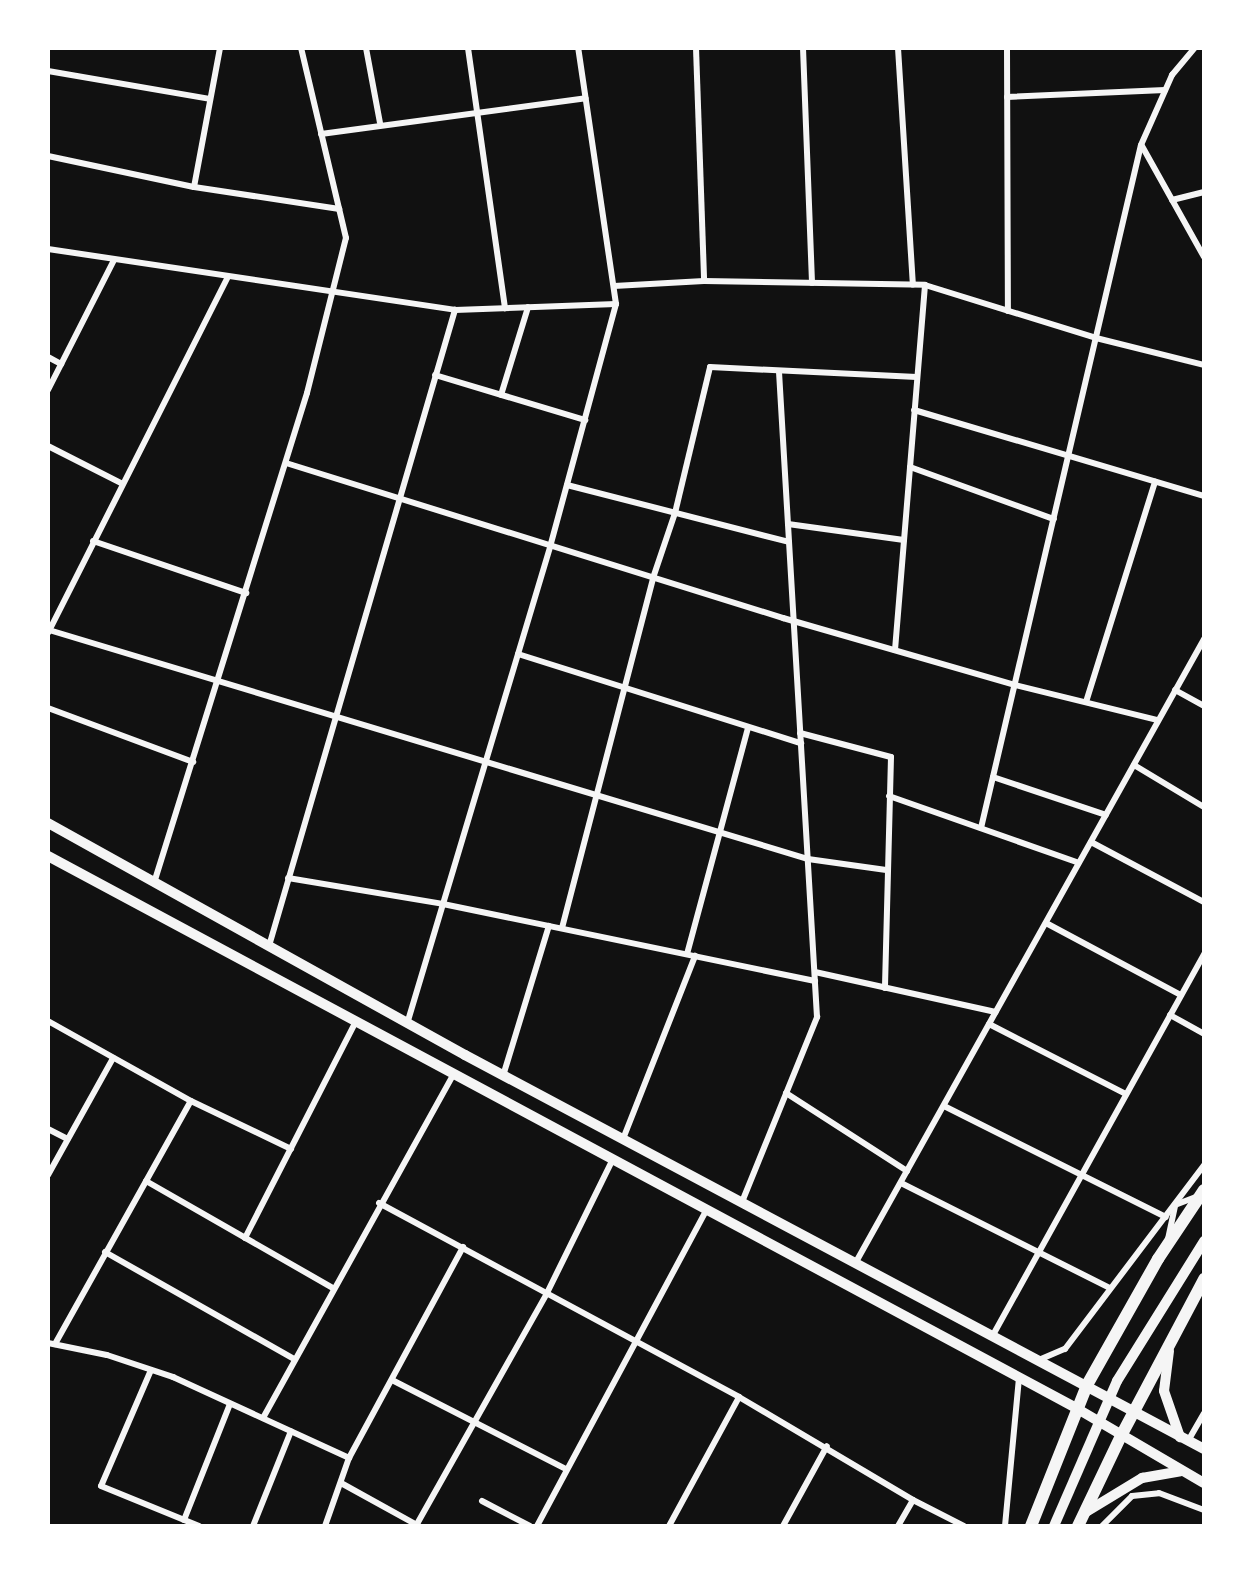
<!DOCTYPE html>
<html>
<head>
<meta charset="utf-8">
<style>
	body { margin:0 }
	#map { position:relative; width:1252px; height:1574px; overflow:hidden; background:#111; font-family:Lato,sans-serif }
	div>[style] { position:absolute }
	.minor>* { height:6px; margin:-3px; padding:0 3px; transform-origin:3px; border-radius:3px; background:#f5f5f5 }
	.secondary>* { height:10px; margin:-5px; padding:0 5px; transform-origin:5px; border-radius:5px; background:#f5f5f5 }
	.primary>* { height:12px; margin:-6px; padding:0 6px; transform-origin:6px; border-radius:6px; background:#f5f5f5 }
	span { translate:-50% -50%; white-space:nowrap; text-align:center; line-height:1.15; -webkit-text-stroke:4.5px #fff; paint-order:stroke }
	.frame { position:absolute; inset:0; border:50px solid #fff; pointer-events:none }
</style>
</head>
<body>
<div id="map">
	<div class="minor">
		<div style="left:366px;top:48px;width:76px;rotate:79.4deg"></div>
		<div style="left:468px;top:48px;width:263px;rotate:81.9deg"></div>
		<div style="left:696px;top:48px;width:233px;rotate:88deg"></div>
		<div style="left:803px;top:48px;width:235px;rotate:87.8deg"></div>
		<div style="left:898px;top:48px;width:237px;rotate:86.4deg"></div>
		<div style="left:1007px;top:48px;width:263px;rotate:89.8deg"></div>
		<div style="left:48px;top:71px;width:164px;rotate:9.8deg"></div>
		<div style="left:1007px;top:97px;width:158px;rotate:-2.5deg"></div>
		<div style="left:321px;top:134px;width:267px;rotate:-7.7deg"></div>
		<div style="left:1142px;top:146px;width:127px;rotate:60.8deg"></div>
		<div style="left:48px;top:156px;width:149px;rotate:12deg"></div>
		<div style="left:194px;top:187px;width:147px;rotate:8.6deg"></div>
		<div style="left:194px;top:187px;width:141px;rotate:-79.4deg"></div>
		<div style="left:1172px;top:200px;width:33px;rotate:-14deg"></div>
		<div style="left:48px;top:249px;width:412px;rotate:8.5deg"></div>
		<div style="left:455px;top:310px;width:161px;rotate:-2.1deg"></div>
		<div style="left:614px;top:286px;width:90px;rotate:-3.2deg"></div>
		<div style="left:704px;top:281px;width:221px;rotate:1deg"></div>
		<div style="left:925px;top:285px;width:179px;rotate:17.2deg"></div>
		<div style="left:1096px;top:338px;width:111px;rotate:14deg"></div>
		<div style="left:48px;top:357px;width:15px;rotate:28deg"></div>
		<div style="left:435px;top:375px;width:157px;rotate:16.7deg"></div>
		<div style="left:48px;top:390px;width:146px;rotate:-63.1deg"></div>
		<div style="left:501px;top:395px;width:92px;rotate:-72.9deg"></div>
		<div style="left:914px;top:410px;width:302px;rotate:16.5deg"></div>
		<div style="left:48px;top:446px;width:82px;rotate:26.9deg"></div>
		<div style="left:286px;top:463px;width:521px;rotate:17.32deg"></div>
		<div style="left:783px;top:618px;width:241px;rotate:16.1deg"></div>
		<div style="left:1015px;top:685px;width:147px;rotate:13.8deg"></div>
		<div style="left:910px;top:467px;width:153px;rotate:19.9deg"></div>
		<div style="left:567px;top:485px;width:229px;rotate:14.4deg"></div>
		<div style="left:788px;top:524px;width:117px;rotate:7.9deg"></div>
		<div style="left:93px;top:541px;width:162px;rotate:18.8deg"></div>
		<div style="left:49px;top:630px;width:793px;rotate:16.79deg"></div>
		<div style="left:808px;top:859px;width:79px;rotate:8deg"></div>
		<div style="left:48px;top:633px;width:398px;rotate:-63.2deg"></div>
		<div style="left:895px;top:650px;width:366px;rotate:-85.3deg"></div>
		<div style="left:518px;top:654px;width:297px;rotate:17.5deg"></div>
		<div style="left:1175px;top:690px;width:33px;rotate:29deg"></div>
		<div style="left:1086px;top:702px;width:231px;rotate:-72.6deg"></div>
		<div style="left:48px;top:708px;width:155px;rotate:20.4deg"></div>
		<div style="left:800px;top:733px;width:94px;rotate:14.8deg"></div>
		<div style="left:891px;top:757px;width:231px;rotate:91.5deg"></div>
		<div style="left:1134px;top:765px;width:82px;rotate:31deg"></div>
		<div style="left:993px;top:777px;width:119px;rotate:18.6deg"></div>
		<div style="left:889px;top:796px;width:201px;rotate:19.4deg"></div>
		<div style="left:981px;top:828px;width:701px;rotate:-76.82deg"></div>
		<div style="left:1141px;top:145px;width:77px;rotate:-66.1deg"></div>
		<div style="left:1172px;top:75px;width:35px;rotate:-50deg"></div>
		<div style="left:1091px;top:842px;width:128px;rotate:28deg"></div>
		<div style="left:288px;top:878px;width:157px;rotate:9.5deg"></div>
		<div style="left:443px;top:904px;width:380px;rotate:11.7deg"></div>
		<div style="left:154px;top:883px;width:513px;rotate:-72.66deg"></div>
		<div style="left:307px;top:393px;width:160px;rotate:-75.9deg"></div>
		<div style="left:346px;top:238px;width:195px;rotate:-103.3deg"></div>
		<div style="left:1046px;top:923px;width:153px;rotate:28.1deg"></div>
		<div style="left:562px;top:928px;width:362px;rotate:-75.4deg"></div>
		<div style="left:653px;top:578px;width:69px;rotate:-71.3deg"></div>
		<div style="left:675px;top:513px;width:150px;rotate:-76.5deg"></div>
		<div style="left:710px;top:367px;width:207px;rotate:2.8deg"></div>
		<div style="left:269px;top:946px;width:663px;rotate:-73.7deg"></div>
		<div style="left:687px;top:954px;width:234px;rotate:-74.9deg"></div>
		<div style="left:815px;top:972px;width:185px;rotate:12.5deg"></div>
		<div style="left:1170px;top:1015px;width:39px;rotate:29deg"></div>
		<div style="left:48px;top:1021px;width:164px;rotate:29.2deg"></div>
		<div style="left:191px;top:1101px;width:111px;rotate:25.6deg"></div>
		<div style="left:407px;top:1024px;width:498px;rotate:-73.3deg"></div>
		<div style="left:550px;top:547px;width:252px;rotate:-74.8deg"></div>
		<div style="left:616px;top:304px;width:259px;rotate:-98.4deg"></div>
		<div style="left:989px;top:1024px;width:154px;rotate:27.1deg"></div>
		<div style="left:503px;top:1076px;width:157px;rotate:-73deg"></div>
		<div style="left:786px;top:1093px;width:144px;rotate:32.8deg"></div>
		<div style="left:944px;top:1106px;width:248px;rotate:26.6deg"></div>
		<div style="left:48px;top:1129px;width:22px;rotate:27deg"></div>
		<div style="left:623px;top:1139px;width:197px;rotate:-68.5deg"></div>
		<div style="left:48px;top:1175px;width:134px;rotate:-60.9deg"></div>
		<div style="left:146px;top:1181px;width:215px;rotate:29.8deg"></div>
		<div style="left:901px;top:1183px;width:234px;rotate:26.7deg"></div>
		<div style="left:742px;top:1202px;width:200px;rotate:-67.9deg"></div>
		<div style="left:817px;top:1017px;width:647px;rotate:-93.37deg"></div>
		<div style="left:379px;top:1203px;width:409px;rotate:28.3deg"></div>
		<div style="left:739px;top:1397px;width:202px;rotate:30.6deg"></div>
		<div style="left:913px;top:1500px;width:57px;rotate:27deg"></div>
		<div style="left:245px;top:1238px;width:242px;rotate:-62.9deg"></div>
		<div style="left:1168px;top:1239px;width:35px;rotate:-78deg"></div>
		<div style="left:1175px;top:1205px;width:25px;rotate:-21deg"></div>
		<div style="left:105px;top:1252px;width:217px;rotate:29.5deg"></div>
		<div style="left:856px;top:1262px;width:714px;rotate:-60.81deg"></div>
		<div style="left:993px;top:1335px;width:436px;rotate:-61deg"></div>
		<div style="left:48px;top:1343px;width:60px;rotate:11.5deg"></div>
		<div style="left:107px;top:1355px;width:70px;rotate:18.4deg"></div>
		<div style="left:173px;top:1377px;width:194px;rotate:24.7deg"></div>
		<div style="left:55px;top:1344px;width:278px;rotate:-60.8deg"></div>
		<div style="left:1041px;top:1359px;width:26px;rotate:-23deg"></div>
		<div style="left:1065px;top:1349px;width:231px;rotate:-52.9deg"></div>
		<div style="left:151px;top:1370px;width:126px;rotate:113.3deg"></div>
		<div style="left:101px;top:1486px;width:106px;rotate:22.2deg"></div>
		<div style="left:392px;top:1380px;width:195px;rotate:27.1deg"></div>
		<div style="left:263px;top:1418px;width:392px;rotate:-61deg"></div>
		<div style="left:1188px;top:1441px;width:32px;rotate:-60deg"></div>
		<div style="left:341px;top:1483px;width:89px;rotate:28.9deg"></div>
		<div style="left:482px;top:1501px;width:54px;rotate:27.5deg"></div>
		<div style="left:184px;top:1520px;width:125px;rotate:-68.4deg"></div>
		<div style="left:417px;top:1524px;width:265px;rotate:-60.6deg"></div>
		<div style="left:547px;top:1293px;width:147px;rotate:-63.8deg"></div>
		<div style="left:253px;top:1526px;width:102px;rotate:-68.2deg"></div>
		<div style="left:325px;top:1526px;width:72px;rotate:-70.6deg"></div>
		<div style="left:349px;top:1458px;width:240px;rotate:-61.6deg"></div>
		<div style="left:537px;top:1526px;width:357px;rotate:-61.8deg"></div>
		<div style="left:669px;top:1526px;width:147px;rotate:-61.5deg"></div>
		<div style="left:783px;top:1526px;width:91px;rotate:-61.2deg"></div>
		<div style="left:898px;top:1526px;width:30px;rotate:-60deg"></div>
		<div style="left:1005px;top:1526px;width:148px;rotate:-84.6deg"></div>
		<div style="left:1102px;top:1526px;width:42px;rotate:-45deg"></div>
		<div style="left:1132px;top:1496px;width:27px;rotate:-6deg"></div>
		<div style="left:1159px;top:1493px;width:48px;rotate:20.7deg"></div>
	</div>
	<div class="secondary">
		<div style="left:48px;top:823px;width:477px;rotate:29.1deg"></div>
		<div style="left:465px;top:1055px;width:837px;rotate:28.06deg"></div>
		<div style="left:48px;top:856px;width:1167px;rotate:28.23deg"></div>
		<div style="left:1076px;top:1408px;width:148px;rotate:30.4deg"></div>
		<div style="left:1169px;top:1351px;width:40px;rotate:97.1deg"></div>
		<div style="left:1164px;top:1391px;width:49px;rotate:70.8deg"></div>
		<div style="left:1086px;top:1512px;width:66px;rotate:-31.3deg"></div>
		<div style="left:1142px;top:1478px;width:39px;rotate:-10deg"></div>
		<div style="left:1054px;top:1526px;width:158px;rotate:-66.5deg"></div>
		<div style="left:1117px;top:1381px;width:165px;rotate:-58.1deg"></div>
	</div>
	<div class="primary">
		<div style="left:1031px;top:1526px;width:152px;rotate:-68.3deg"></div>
		<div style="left:1087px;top:1385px;width:145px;rotate:-60.6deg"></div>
		<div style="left:1158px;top:1259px;width:83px;rotate:-56.3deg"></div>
		<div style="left:1078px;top:1526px;width:100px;rotate:-64.5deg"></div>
		<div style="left:1121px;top:1436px;width:178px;rotate:-62.1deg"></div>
	</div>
	<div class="frame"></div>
</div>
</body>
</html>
